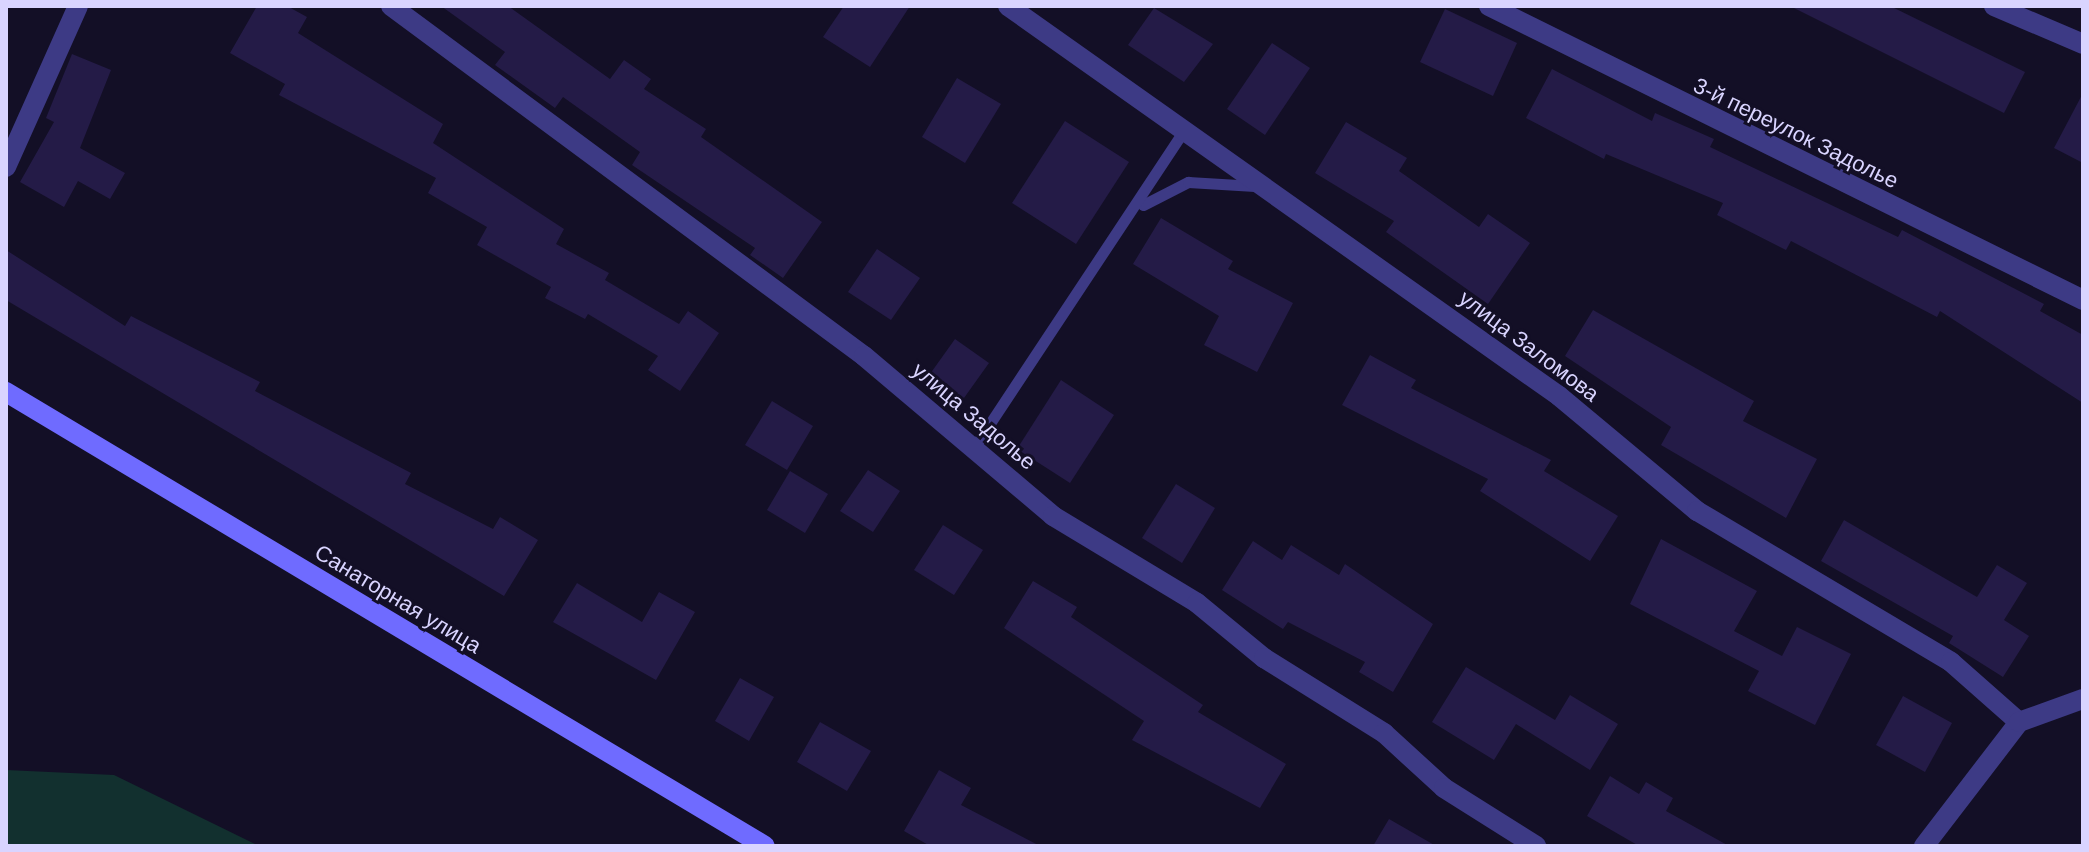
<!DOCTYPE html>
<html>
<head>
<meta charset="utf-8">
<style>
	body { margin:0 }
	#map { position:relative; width:2089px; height:852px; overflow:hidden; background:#130f26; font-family:Arial,sans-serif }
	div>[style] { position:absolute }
	.green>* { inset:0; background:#12302f }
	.building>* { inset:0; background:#241b47 }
	.lane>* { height:11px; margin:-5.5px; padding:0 5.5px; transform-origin:5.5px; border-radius:5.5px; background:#3d3a85 }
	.street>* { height:20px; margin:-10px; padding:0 10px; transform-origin:10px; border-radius:10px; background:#3d3a85 }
	.secondary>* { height:20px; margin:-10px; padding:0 10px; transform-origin:10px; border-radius:10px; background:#6f6bff }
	span { translate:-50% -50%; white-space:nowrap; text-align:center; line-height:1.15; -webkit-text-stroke:6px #130f26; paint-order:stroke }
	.street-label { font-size:22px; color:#d9d4ff }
	.frame { position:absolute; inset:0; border:8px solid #d9d4ff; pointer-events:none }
</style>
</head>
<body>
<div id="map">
	<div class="green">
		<div style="clip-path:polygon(6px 770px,114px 775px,259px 846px,6px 846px)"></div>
	</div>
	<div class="building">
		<div style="clip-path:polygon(257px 6px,287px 6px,307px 17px,298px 33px,443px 124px,433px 143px,564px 229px,556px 244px,609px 273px,605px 280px,679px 324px,688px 311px,719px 333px,680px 391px,648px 370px,658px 356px,588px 314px,585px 319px,545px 298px,551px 287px,477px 245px,487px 227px,428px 193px,436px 178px,279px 95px,285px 84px,230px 53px)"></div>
		<div style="clip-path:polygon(441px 6px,508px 6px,610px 79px,624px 60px,651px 79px,644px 89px,706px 129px,701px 137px,822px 222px,783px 278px,750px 255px,755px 248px,632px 165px,640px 152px,563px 97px,555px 108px,495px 65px,505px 52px)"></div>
		<div style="clip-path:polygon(844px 6px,910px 6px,870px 67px,823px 37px)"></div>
		<div style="clip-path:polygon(1790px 6px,1890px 6px,2025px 72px,2004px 113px)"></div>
		<div style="clip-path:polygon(1154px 8px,1213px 44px,1184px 82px,1128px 45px)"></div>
		<div style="clip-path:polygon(1445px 9px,1517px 43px,1493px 96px,1420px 62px)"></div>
		<div style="clip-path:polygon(1272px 43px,1310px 68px,1265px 135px,1227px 109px)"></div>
		<div style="clip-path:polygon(72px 54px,111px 70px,80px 148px,125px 173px,110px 199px,78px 181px,64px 207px,20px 182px,54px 122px,46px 118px)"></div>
		<div style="clip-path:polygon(1552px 69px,1652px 121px,1655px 113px,1714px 139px,1710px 147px,1898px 237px,1902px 230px,2044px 304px,2040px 311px,2083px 335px,2083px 403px,1940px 311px,1937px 317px,1791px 241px,1786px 250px,1717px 215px,1723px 203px,1606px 154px,1604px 159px,1526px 118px)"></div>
		<div style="clip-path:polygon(957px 78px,1001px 104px,965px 163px,922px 137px)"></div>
		<div style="clip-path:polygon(2083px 93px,2083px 163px,2054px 148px)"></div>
		<div style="clip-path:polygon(1065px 121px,1129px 162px,1076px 244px,1012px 203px)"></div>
		<div style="clip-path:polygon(1346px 122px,1407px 158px,1399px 171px,1479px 227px,1488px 214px,1530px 243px,1488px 304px,1386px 232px,1394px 221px,1315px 173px)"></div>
		<div style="clip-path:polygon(1161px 218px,1233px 261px,1228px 269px,1293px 303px,1257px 372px,1204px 345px,1219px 316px,1133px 264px)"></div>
		<div style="clip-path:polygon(877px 249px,920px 278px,891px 320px,848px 292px)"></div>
		<div style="clip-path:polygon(6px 250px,125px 326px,131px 316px,260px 382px,255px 391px,411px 473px,405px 484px,493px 529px,500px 517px,538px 540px,504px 596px,6px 300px)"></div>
		<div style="clip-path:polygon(1593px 310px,1754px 401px,1743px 421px,1817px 459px,1786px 518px,1661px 445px,1671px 427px,1565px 356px)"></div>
		<div style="clip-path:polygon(955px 339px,989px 363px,964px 398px,930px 374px)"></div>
		<div style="clip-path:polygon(1370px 355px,1416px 380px,1411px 388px,1551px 460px,1544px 471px,1618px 516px,1590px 561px,1480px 491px,1488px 479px,1342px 405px)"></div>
		<div style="clip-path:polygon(1061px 380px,1114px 415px,1070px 483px,1017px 449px)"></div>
		<div style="clip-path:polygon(772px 401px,813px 426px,787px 470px,745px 445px)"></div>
		<div style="clip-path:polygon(868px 470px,900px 491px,873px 532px,840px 511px)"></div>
		<div style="clip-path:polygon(790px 471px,828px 494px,805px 533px,767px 510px)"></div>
		<div style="clip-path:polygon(1176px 484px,1215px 508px,1182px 563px,1142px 538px)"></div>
		<div style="clip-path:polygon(1844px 520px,1977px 597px,1997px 565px,2027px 583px,2004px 620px,2029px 636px,2003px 677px,1949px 643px,1953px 636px,1821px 561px)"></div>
		<div style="clip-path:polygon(943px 525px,983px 550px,954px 595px,914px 570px)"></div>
		<div style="clip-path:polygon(1661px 539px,1757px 591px,1734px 631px,1782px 656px,1797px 627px,1851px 654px,1815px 725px,1748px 691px,1759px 671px,1630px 604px)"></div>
		<div style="clip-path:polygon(1253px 541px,1282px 560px,1291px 545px,1339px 575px,1345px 564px,1433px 624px,1393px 692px,1359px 672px,1365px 662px,1288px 622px,1283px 629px,1222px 590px)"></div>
		<div style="clip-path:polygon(1033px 581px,1077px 607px,1071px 617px,1203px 705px,1198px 712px,1286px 764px,1260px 808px,1132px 740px,1144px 721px,1004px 628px)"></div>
		<div style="clip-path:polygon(577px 583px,642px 622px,659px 592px,695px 612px,656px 680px,553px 622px)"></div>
		<div style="clip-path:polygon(1466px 667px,1555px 720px,1570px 695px,1618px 724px,1590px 770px,1516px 724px,1494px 760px,1432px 722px)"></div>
		<div style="clip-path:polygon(740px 678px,774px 697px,749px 741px,715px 721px)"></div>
		<div style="clip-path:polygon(1903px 696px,1952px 723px,1925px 772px,1876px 745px)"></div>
		<div style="clip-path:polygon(820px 722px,871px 751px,847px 791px,797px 762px)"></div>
		<div style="clip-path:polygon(939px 770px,971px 788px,961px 805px,1040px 846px,930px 846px,904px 831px)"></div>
		<div style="clip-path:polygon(1610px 776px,1639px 794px,1646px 782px,1673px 798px,1666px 811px,1729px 846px,1639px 846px,1587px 816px)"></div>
		<div style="clip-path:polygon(1389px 819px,1436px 846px,1373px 846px)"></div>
	</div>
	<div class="lane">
		<div style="left:1143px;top:205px;width:51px;rotate:-27.1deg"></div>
		<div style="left:1188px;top:182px;width:67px;rotate:3.4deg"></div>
		<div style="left:975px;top:446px;width:380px;rotate:-56.5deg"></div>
	</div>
	<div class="street">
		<div style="left:391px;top:6px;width:588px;rotate:36.5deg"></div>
		<div style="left:864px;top:356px;width:248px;rotate:40.2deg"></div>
		<div style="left:1053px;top:516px;width:168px;rotate:31.1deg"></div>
		<div style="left:1197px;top:603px;width:87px;rotate:39.4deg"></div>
		<div style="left:1264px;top:658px;width:142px;rotate:32deg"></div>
		<div style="left:1384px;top:733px;width:81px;rotate:42.5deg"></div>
		<div style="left:1444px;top:788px;width:109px;rotate:32.2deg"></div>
		<div style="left:1008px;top:6px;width:675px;rotate:35.29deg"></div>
		<div style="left:1559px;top:396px;width:180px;rotate:39.8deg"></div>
		<div style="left:1697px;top:511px;width:295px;rotate:30.7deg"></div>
		<div style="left:1951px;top:662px;width:91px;rotate:41.4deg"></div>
		<div style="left:1489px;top:6px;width:663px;rotate:26.33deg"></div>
		<div style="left:1994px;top:6px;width:97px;rotate:23.1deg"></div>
		<div style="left:6px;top:167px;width:176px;rotate:-65.9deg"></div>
		<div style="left:1924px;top:846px;width:156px;rotate:-52.5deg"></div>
		<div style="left:2019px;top:722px;width:68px;rotate:-19.8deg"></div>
	</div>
	<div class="secondary">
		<div style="left:6px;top:392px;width:884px;rotate:30.89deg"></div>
	</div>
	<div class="street-label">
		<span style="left:1796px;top:133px;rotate:26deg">3-й переулок Задолье</span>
		<span style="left:1529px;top:346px;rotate:37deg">улица Заломова</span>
		<span style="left:974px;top:416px;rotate:40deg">улица Задолье</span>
		<span style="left:398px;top:599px;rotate:31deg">Санаторная улица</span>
	</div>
	<div class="frame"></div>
</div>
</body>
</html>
